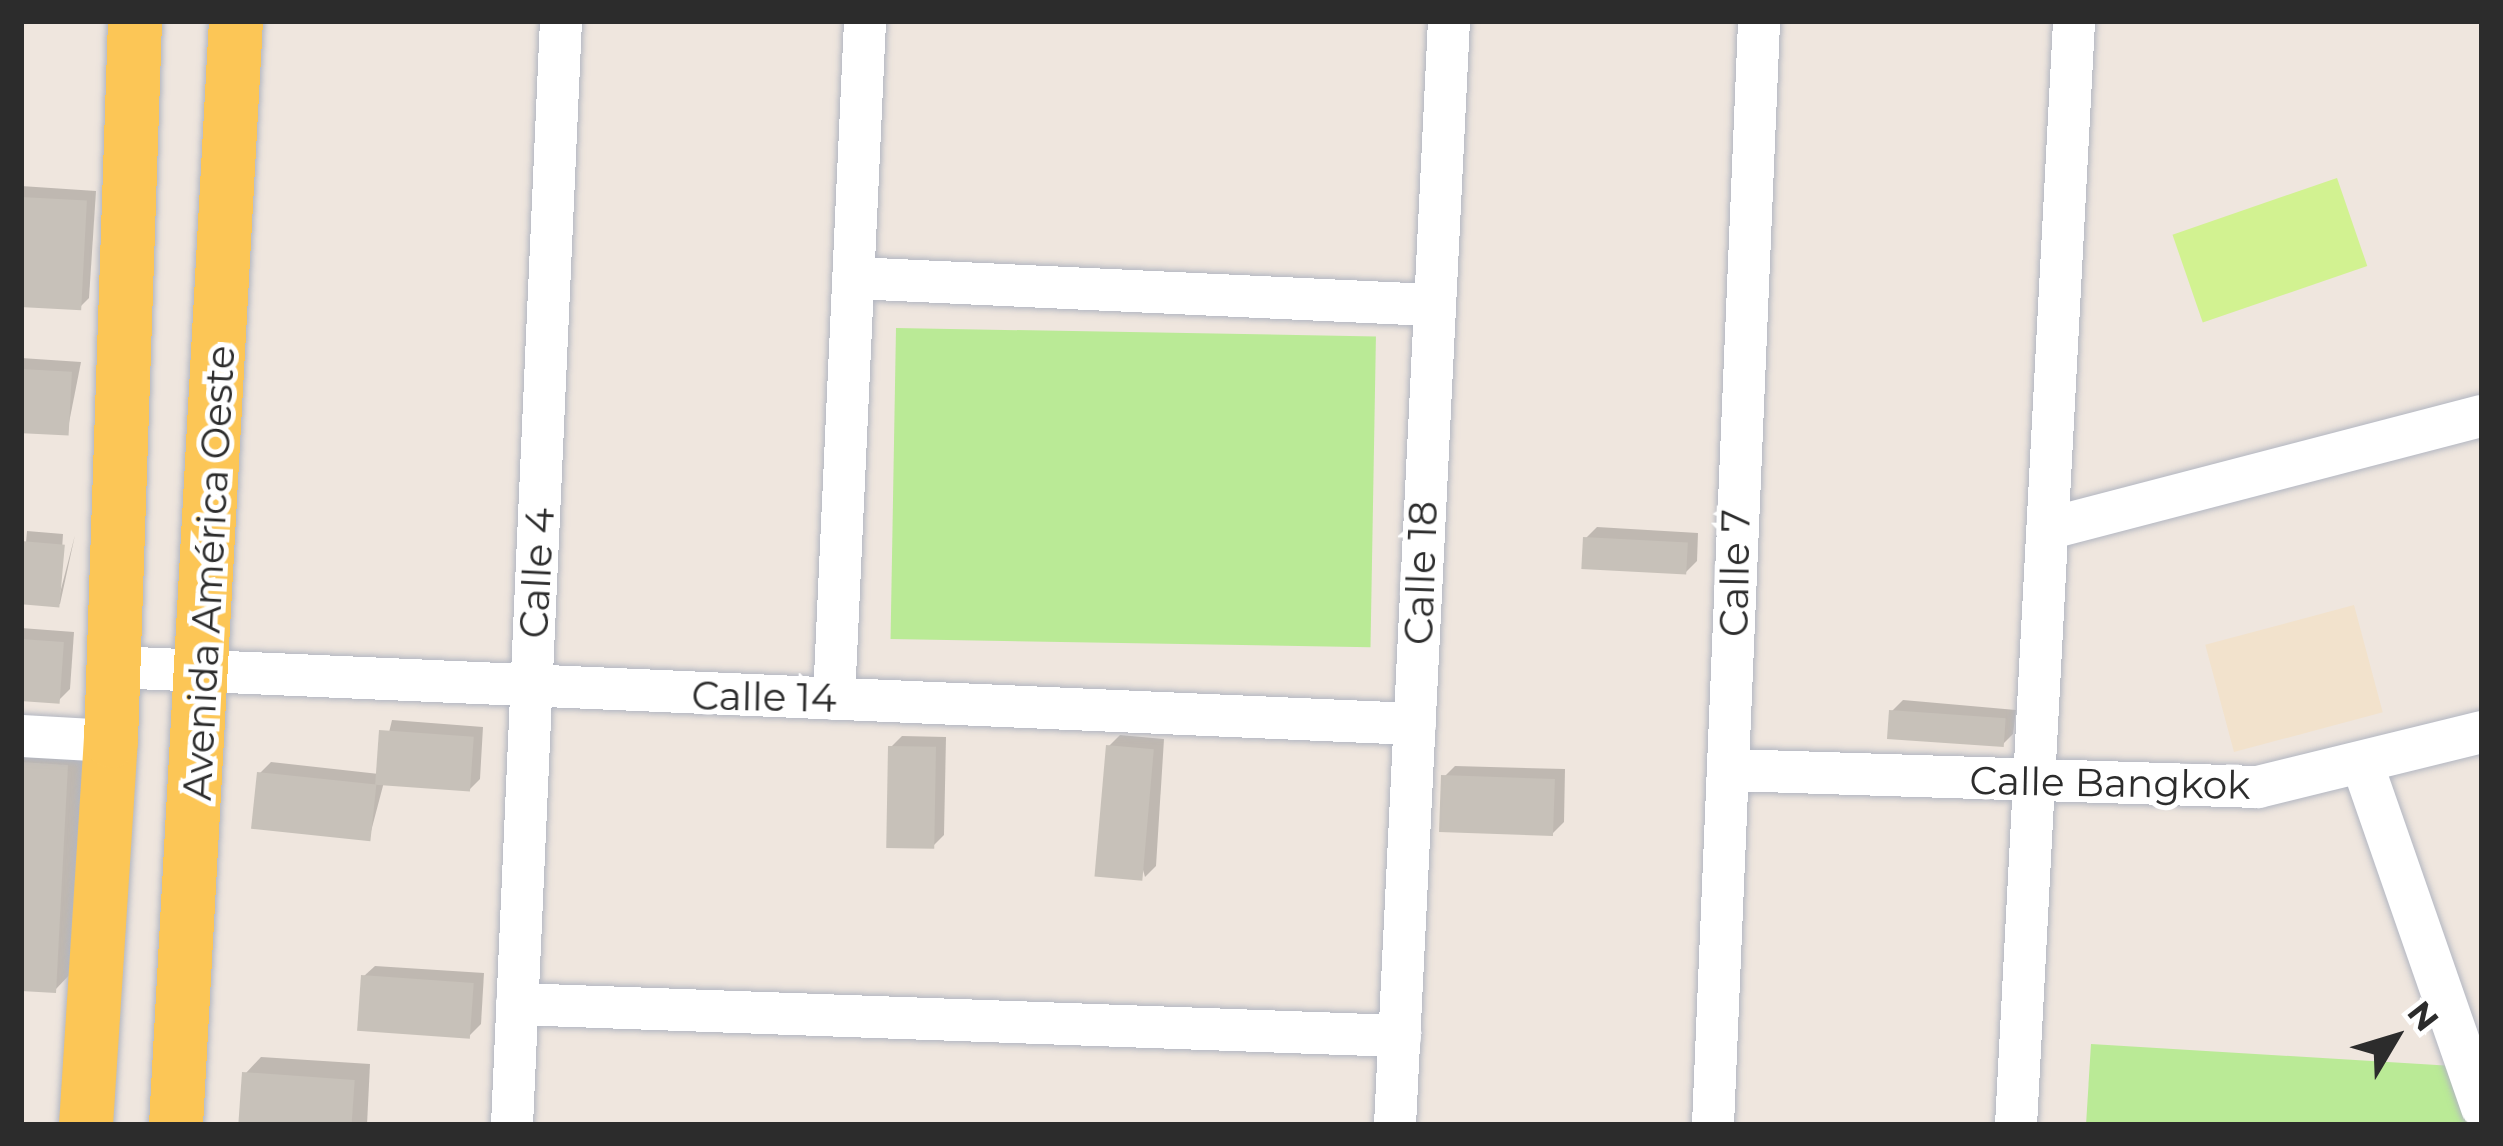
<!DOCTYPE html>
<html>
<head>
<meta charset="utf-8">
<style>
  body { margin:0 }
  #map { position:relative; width:2503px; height:1146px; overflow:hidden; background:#efe6de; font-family:Montserrat,sans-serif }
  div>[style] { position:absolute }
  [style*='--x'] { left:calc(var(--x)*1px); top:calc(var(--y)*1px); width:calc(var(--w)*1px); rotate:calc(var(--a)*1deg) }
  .education>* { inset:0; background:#f2e2cc; transform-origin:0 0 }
  .green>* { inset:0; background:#baea96; transform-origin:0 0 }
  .pitch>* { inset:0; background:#d2f291; transform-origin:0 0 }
  .shadow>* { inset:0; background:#0003 }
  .building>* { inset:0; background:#c7c1b9; transform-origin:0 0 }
  .roads { filter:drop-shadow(0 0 3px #b2b6c1) drop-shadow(0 0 3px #b2b6c1) }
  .minor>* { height:42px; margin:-21px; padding:0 21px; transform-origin:21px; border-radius:21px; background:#fff }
  .major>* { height:54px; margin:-27px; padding:0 27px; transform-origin:27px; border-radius:27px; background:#fcc656 }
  span { translate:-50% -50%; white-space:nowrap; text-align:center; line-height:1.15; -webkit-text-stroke:10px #fff; paint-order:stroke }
  .street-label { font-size:39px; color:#2c2c2c }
  .frame { position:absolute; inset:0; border:24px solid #2c2c2c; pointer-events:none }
  .north { position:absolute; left:2335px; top:978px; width:120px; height:120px; -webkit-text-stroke:9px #fff; paint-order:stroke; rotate:52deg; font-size:33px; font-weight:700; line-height:48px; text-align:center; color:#2c2c2c }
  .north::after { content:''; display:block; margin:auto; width:42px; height:54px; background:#2c2c2c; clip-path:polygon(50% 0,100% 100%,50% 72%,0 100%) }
</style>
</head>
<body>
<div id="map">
  <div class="education">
    <div style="left:2354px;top:605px;width:111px;height:154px;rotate:75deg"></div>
  </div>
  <div class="green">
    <div style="left:896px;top:328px;width:480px;height:311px;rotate:1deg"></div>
    <div style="clip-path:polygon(2091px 1044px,2453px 1066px,2468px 1125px,2086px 1125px)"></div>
  </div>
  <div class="pitch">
    <div style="left:2337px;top:178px;width:93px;height:174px;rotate:71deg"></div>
  </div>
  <div class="shadow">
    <div style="clip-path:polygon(21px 186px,96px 191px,89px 298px,78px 309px,21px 304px)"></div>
    <div style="clip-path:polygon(21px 358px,81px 362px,67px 433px,21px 430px)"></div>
    <div style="clip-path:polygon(1597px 527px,1698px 533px,1697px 561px,1686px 572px,1586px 538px)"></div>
    <div style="clip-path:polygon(27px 531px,63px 534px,59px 597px,75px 535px,60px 604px,21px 601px)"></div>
    <div style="clip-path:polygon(21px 628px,74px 632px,70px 689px,59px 700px,21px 698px)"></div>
    <div style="clip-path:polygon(1903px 700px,2016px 710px,2013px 734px,2002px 745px,1892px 711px)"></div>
    <div style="clip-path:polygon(392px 720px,483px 727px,480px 779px,469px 790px,384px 782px,369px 839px,260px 773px,271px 762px,379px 774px)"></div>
    <div style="clip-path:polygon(1120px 735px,1164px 739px,1156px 866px,1145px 877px,1109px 746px)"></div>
    <div style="clip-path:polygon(902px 736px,946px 737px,944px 835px,933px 846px,891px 747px)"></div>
    <div style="clip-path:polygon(21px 741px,88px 745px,76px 968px,55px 990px,21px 988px)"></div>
    <div style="clip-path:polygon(1455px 766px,1565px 769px,1564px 822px,1553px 833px,1444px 777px)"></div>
    <div style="clip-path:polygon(375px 966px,484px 973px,481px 1024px,470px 1035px,364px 976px)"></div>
    <div style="clip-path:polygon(261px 1057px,370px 1064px,367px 1125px,242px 1125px,245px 1074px)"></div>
  </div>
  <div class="building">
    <div style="left:21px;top:197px;width:66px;height:110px;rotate:3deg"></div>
    <div style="left:21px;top:369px;width:51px;height:64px;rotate:3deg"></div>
    <div style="left:1583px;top:537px;width:105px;height:32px;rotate:3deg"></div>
    <div style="left:21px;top:541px;width:44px;height:63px;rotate:5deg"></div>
    <div style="left:21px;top:639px;width:43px;height:62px;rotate:4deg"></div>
    <div style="left:1889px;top:710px;width:117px;height:29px;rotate:4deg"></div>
    <div style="left:379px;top:730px;width:95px;height:55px;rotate:4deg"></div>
    <div style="left:1106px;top:745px;width:48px;height:132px;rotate:5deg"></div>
    <div style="left:888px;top:746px;width:48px;height:102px;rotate:1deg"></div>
    <div style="clip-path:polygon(21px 762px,68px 765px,56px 993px,21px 991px)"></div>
    <div style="left:257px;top:772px;width:120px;height:57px;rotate:6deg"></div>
    <div style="left:1441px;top:775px;width:114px;height:57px;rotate:2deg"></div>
    <div style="left:361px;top:975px;width:113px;height:56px;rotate:4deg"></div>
    <div style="left:242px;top:1072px;width:113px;height:53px;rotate:4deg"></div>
  </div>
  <div class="roads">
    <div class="minor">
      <div style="--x:854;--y:278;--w:578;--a:2.68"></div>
      <div style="--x:2055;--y:527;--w:441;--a:-14.6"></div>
      <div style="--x:113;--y:667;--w:1303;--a:2.51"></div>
      <div style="--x:834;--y:699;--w:679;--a:-87.38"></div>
      <div style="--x:21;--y:736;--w:90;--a:3.2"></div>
      <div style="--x:2363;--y:766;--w:361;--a:70.8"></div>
      <div style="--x:1731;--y:770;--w:527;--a:1.85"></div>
      <div style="--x:2258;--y:787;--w:231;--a:-13.8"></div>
      <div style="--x:517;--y:1004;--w:884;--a:2.08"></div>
      <div style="--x:512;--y:1125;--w:1105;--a:-87.46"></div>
      <div style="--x:1395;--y:1125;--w:1105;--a:-87.2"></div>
      <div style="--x:1713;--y:1125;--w:1105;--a:-87.61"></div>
      <div style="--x:2016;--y:1125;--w:1106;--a:-86.99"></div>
    </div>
    <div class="major">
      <div style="--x:86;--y:1125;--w:385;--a:-86.3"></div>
      <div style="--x:111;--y:741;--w:720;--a:-88.09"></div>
      <div style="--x:176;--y:1125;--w:1106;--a:-86.89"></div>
    </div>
  </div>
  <div class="street-label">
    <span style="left:209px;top:573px;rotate:-87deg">Avenida América Oeste</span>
    <span style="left:537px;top:573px;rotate:-87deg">Calle 4</span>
    <span style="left:1421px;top:573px;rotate:-88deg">Calle 18</span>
    <span style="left:1735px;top:573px;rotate:-89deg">Calle 7</span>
    <span style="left:764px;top:697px;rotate:1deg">Calle 14</span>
    <span style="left:2110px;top:783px;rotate:1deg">Calle Bangkok</span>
  </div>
  <div class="frame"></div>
  <div class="north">N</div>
</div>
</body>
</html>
